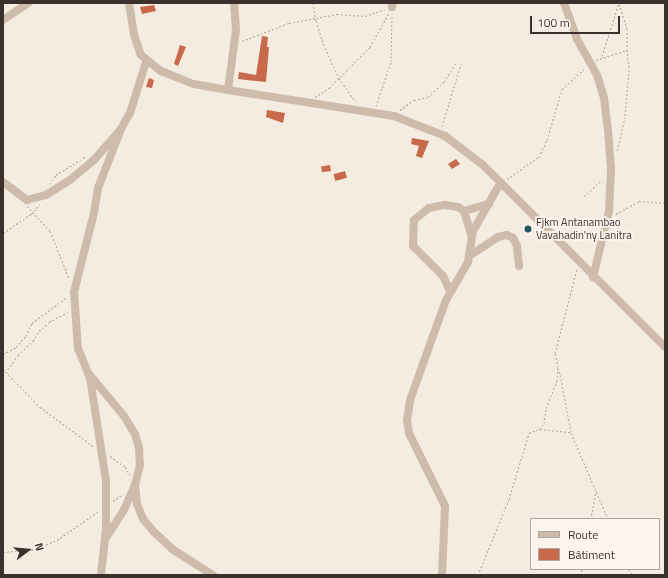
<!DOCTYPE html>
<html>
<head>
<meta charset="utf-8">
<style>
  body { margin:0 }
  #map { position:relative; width:668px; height:578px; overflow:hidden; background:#f4ebe1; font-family:"Titillium Web",sans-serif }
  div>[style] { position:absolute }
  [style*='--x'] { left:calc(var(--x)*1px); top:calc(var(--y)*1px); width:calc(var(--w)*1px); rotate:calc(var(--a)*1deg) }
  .building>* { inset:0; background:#c8694b; transform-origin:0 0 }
  .path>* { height:1px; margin-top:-0.5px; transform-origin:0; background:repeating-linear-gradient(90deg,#b9a596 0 2px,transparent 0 4px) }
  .minor>* { height:8px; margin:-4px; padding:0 4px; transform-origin:4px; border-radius:4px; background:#cdbbac }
  .dots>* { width:11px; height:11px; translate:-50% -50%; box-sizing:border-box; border:2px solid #fbf5ee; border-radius:50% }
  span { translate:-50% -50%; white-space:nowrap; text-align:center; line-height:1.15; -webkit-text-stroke:3.5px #fbf5ee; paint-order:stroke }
  .poi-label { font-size:11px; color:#3b302b }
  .left { translate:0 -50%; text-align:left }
  .frame { position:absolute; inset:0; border:4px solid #3b302b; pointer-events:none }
  .legend { position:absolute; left:530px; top:518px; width:130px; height:52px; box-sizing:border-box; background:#fbf5ee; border:1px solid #aea6a0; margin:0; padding:5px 7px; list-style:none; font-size:12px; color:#3b302b }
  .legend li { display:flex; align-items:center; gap:8px; height:20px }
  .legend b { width:20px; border:1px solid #aea6a0 }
  .north { position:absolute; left:8px; top:530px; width:40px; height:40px; -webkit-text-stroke:3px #fbf5ee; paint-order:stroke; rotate:74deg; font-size:11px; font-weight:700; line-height:16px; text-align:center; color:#3b302b }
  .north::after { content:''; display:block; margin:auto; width:14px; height:18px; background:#3b302b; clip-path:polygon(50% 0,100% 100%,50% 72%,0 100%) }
  .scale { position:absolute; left:530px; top:16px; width:90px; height:18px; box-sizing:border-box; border:2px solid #3b302b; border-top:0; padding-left:5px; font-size:12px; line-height:14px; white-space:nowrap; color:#3b302b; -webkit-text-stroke:3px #fbf5ee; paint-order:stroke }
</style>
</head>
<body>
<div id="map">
  <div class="building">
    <div style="clip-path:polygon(154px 5px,156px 11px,142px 14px,140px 7px)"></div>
    <div style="clip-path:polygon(262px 36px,268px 37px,267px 47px,269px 47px,266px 82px,238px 79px,239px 72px,256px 75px)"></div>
    <div style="clip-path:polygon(180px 45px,186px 47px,178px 66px,174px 64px)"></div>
    <div style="clip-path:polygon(149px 78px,154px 80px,152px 88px,146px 87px)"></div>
    <div style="clip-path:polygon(267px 110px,285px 113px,283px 123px,266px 117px)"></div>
    <div style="clip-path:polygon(412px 138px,429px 141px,422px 158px,416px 156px,419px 146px,411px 144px)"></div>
    <div style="clip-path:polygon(456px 159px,460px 164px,452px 169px,448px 164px)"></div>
    <div style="left:330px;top:165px;width:6px;height:9px;rotate:81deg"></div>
    <div style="left:345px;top:171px;width:7px;height:12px;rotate:74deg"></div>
  </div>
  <div class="path">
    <div style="--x:313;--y:3;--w:18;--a:81"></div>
    <div style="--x:316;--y:21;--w:28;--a:72"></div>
    <div style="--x:325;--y:48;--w:33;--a:65"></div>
    <div style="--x:339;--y:78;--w:29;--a:55"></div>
    <div style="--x:619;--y:4;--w:26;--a:72"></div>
    <div style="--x:627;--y:29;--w:20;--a:90"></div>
    <div style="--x:242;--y:41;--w:50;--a:-21"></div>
    <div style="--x:289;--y:23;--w:49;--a:-10.6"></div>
    <div style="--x:337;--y:14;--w:28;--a:4"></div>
    <div style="--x:365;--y:16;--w:21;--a:-19"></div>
    <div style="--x:602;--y:56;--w:56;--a:-72.2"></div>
    <div style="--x:596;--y:60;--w:33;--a:-18"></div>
    <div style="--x:627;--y:50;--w:20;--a:84"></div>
    <div style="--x:629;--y:70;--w:47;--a:94.9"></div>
    <div style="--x:625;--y:117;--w:36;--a:103"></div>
    <div style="--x:315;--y:97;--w:17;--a:-33"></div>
    <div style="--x:329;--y:88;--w:58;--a:-45"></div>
    <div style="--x:370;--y:47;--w:39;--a:-61"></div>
    <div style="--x:376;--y:106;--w:46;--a:-71.2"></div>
    <div style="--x:391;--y:62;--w:48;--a:-88.8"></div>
    <div style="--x:400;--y:110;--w:17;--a:-36"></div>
    <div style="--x:414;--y:100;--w:14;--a:-12"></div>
    <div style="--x:428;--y:97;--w:22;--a:-43"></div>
    <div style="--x:444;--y:82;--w:22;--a:-58"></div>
    <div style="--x:442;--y:126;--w:65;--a:-73"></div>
    <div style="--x:507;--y:179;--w:39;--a:-35"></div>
    <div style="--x:539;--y:157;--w:19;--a:-65"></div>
    <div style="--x:547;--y:140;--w:53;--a:-73.6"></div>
    <div style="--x:562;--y:89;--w:31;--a:-42"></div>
    <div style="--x:50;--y:184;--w:11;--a:-56"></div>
    <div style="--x:56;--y:175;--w:36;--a:-32"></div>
    <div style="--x:584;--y:196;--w:25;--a:-42"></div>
    <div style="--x:27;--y:206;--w:34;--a:47"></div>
    <div style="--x:50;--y:231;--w:51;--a:68"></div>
    <div style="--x:616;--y:214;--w:26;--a:-29"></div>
    <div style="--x:639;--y:201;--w:26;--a:4"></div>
    <div style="--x:3;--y:233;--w:34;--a:-34"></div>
    <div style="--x:31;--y:214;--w:13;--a:-48"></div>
    <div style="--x:3;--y:354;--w:15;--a:-28"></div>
    <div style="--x:16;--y:347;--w:15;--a:-48"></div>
    <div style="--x:26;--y:336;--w:14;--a:-65"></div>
    <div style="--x:32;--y:323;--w:42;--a:-36.3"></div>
    <div style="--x:3;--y:369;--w:53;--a:45.8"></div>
    <div style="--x:40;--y:407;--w:66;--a:36.3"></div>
    <div style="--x:3;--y:376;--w:26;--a:-54"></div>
    <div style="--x:18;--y:355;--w:21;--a:-43"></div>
    <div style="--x:33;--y:341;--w:12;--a:-59"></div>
    <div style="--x:39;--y:331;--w:13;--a:-42"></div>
    <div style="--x:49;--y:322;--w:21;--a:-28"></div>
    <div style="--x:540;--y:429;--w:31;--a:6"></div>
    <div style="--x:571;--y:432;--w:64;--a:-100.8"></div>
    <div style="--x:571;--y:433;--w:94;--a:66.7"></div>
    <div style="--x:110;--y:456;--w:19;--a:36"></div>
    <div style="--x:125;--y:467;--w:9;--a:58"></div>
    <div style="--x:113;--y:501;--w:12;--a:-35"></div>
    <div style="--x:591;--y:519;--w:29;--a:-80"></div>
    <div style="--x:3;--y:552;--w:32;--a:-5"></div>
    <div style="--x:35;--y:549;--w:24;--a:-22"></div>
    <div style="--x:57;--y:540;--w:51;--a:-34.6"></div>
    <div style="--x:629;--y:569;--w:7;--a:63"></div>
    <div style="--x:478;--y:575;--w:82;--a:-67.8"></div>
    <div style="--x:509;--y:499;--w:69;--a:-73.1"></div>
    <div style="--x:529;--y:433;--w:11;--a:-22"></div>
    <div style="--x:539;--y:429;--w:8;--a:-50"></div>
    <div style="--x:544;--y:423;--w:15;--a:-82"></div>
    <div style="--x:546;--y:408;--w:29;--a:-68"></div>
    <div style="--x:557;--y:381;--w:14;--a:-86"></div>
    <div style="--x:558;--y:367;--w:14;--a:-102"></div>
    <div style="--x:555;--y:353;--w:87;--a:-75.3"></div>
    <div style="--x:581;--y:575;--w:6;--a:-81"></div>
  </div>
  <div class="minor">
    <div style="--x:129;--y:3;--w:32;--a:81"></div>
    <div style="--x:134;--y:35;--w:21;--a:71"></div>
    <div style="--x:141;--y:55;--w:26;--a:39"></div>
    <div style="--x:161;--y:71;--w:35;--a:22"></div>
    <div style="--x:194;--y:84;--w:35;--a:10"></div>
    <div style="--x:228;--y:90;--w:168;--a:8.9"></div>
    <div style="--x:394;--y:116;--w:55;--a:21.4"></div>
    <div style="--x:445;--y:136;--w:48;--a:37.3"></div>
    <div style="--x:483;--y:165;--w:257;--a:45"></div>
    <div style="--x:564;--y:3;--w:38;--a:70"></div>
    <div style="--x:577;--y:39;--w:41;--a:60.9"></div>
    <div style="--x:597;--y:75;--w:24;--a:73"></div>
    <div style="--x:604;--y:98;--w:31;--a:83"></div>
    <div style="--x:608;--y:129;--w:40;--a:85.7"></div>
    <div style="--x:611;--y:169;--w:42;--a:92.7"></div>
    <div style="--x:609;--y:211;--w:68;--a:103.6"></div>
    <div style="--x:392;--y:7;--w:4;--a:-76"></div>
    <div style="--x:3;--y:20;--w:30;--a:-34"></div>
    <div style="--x:228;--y:90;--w:61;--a:-82.4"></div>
    <div style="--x:236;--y:30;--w:27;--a:-94"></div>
    <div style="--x:3;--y:182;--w:30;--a:37"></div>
    <div style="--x:27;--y:200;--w:20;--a:-15"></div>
    <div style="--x:46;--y:195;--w:28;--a:-32"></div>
    <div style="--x:70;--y:180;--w:31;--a:-40"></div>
    <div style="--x:94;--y:160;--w:41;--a:-48.9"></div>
    <div style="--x:121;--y:129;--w:18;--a:-61"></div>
    <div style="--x:130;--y:113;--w:53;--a:-72.6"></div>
    <div style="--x:464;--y:211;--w:27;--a:73"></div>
    <div style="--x:469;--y:256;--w:35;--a:-33"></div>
    <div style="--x:498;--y:237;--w:9;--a:-13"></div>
    <div style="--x:507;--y:235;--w:7;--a:27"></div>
    <div style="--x:513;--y:238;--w:9;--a:63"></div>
    <div style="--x:517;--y:246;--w:20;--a:84"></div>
    <div style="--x:450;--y:291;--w:17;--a:-115"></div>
    <div style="--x:443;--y:276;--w:42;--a:-135"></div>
    <div style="--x:413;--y:246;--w:26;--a:-88"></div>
    <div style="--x:414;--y:220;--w:19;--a:-39"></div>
    <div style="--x:429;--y:208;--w:16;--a:-11"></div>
    <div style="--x:445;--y:205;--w:13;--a:9"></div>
    <div style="--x:458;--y:207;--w:7;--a:34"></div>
    <div style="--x:464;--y:211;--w:26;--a:-16"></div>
    <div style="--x:89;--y:374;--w:55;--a:50.2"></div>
    <div style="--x:124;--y:416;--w:21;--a:59"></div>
    <div style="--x:135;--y:434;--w:15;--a:74"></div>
    <div style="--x:139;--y:448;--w:17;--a:87"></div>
    <div style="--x:140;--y:465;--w:21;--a:104"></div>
    <div style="--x:135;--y:485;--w:27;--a:114"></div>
    <div style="--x:124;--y:510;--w:33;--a:123"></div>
    <div style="--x:135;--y:485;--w:19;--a:84"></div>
    <div style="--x:137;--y:504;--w:16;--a:68"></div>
    <div style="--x:143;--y:519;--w:17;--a:50"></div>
    <div style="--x:154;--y:532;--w:25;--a:43"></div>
    <div style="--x:172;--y:549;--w:49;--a:32.4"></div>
    <div style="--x:101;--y:575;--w:46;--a:-83.8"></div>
    <div style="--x:106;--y:529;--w:48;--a:-90"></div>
    <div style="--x:106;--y:481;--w:104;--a:-98.8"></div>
    <div style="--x:90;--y:378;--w:31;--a:-112"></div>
    <div style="--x:78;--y:349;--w:57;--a:-94"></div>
    <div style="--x:74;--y:292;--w:81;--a:-75.8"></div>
    <div style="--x:94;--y:213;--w:25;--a:-81"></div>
    <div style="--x:98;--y:188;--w:63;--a:-68.7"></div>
    <div style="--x:442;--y:575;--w:69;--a:-87.5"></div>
    <div style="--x:445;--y:506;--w:81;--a:-116.3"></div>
    <div style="--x:409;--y:433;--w:13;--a:-99"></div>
    <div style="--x:407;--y:420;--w:20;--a:-81"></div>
    <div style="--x:410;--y:400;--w:106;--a:-70.2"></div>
    <div style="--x:446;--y:300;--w:44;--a:-59.9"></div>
    <div style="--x:468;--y:262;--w:31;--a:-81"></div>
    <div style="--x:473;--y:231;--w:56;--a:-60.3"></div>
  </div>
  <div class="dots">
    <div style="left:528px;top:229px;background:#1f5a5e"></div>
  </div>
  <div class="poi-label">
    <span class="left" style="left:536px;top:229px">Fjkm Antanambao<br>Vavahadin'ny Lanitra</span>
  </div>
  <div class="frame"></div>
  <ul class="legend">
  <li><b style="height:5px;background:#cdbbac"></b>Route</li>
  <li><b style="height:11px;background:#c8694b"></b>Bâtiment</li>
  </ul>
  <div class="north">N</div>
  <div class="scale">100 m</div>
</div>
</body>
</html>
